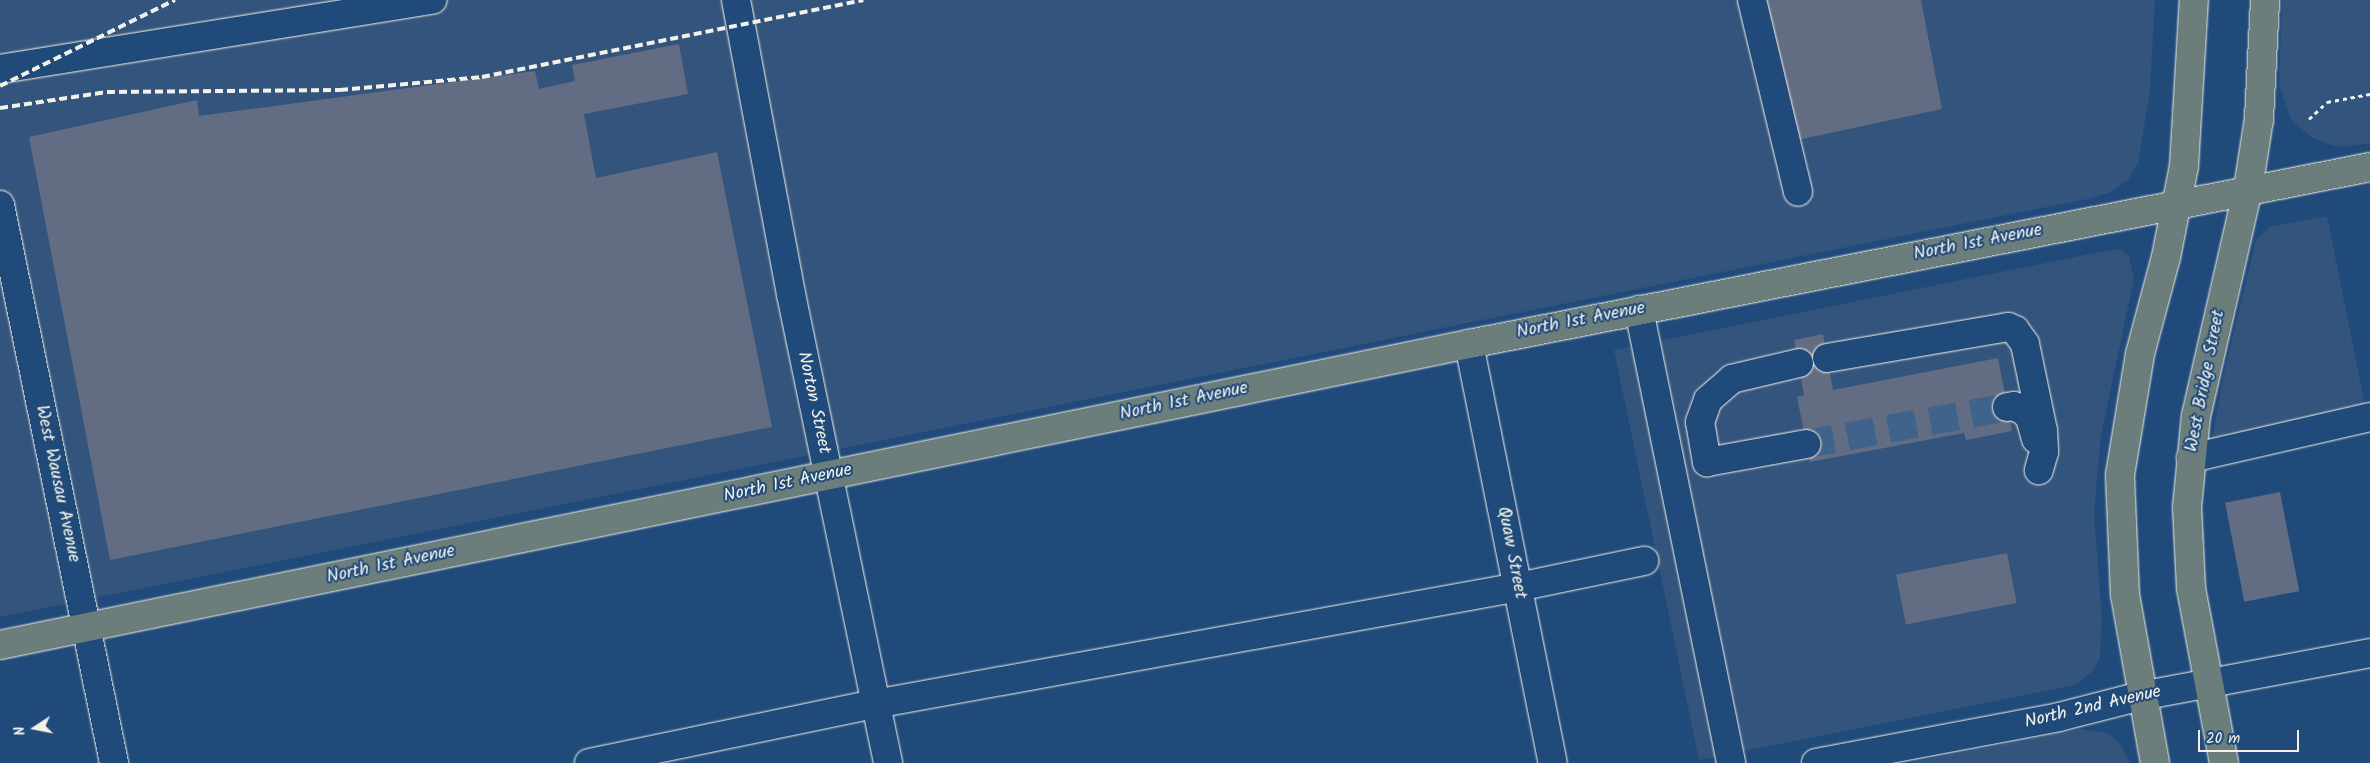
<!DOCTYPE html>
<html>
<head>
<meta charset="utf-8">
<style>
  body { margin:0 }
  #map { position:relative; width:2370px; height:763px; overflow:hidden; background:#1f4a7a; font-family:Kalam,sans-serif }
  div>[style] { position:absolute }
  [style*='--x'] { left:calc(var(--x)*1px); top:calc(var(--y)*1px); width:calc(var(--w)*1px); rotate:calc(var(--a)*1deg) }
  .built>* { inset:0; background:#33547c }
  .building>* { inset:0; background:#626c82; transform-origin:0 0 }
  .minor-tunnel>* { height:28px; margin-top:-14px; transform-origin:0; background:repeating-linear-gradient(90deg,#3f638a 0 28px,transparent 0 42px) }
  .path>* { height:3px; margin-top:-1.5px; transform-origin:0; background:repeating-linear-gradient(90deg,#f4f1e8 0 4px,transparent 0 8px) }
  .roads { filter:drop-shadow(0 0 1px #f4f1e8) drop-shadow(0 0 1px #f4f1e8) }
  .minor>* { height:28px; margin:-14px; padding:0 14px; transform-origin:14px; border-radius:14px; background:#1f4a7a }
  .major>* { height:28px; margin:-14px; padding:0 14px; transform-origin:14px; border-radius:14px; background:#6c7e7c }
  .rail>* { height:4px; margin-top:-2px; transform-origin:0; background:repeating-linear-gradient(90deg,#f4f1e8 0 8px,transparent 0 12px) }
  span { translate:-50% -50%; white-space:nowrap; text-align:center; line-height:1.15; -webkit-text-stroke:4px #1f4a7a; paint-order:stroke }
  .street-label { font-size:18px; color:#f4f1e8 }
  .north { position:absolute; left:10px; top:703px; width:50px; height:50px; -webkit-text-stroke:4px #1f4a7a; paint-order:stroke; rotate:259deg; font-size:14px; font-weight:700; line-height:20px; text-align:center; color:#f4f1e8 }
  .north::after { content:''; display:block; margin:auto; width:18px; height:22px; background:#f4f1e8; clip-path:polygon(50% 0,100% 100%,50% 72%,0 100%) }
  .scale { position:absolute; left:2198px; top:730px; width:101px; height:22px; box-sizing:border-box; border:2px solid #f4f1e8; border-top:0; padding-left:6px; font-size:15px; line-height:18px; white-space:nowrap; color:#f4f1e8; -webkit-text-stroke:4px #1f4a7a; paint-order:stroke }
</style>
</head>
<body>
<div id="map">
  <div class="built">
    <div style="clip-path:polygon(0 0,2155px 0,2150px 91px,2138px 163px,2128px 180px,2109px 193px,2087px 199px,0 617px)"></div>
    <div style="clip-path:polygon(2282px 0,2370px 0,2370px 143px,2343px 147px,2331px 145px,2311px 137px,2291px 120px,2279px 85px)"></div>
    <div style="clip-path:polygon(2327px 216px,2366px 411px,2211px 445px,2224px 373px,2256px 240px,2269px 227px)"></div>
    <div style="clip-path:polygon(2110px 250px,2121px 250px,2129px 256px,2134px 278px,2101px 436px,2094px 513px,2102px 618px,2100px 658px,2093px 671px,2075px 685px,1699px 760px,1614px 350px)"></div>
    <div style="clip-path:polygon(2080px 729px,2108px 733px,2121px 745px,2130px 763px,1909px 763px)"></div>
  </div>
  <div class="building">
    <div style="clip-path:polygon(1761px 0,1921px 0,1942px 109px,1788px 142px)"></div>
    <div style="clip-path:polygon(679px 44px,688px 94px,584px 114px,596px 178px,717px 152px,772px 427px,110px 560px,29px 137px,197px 100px,199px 116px,535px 71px,539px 89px,575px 81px,572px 65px)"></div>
    <div style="clip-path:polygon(1823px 334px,1833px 390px,1998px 358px,2012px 431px,1966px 440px,1964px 433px,1810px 462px,1797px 397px,1804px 395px,1794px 340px)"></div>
    <div style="left:2280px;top:492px;width:101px;height:56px;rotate:79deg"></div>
    <div style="left:2007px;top:553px;width:51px;height:113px;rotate:79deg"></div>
  </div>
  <div class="minor-tunnel">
    <div style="--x:1806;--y:444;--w:204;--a:-10.4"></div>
  </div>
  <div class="path">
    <div style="--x:2309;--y:119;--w:25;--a:-43"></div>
    <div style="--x:2327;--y:102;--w:44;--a:-10.5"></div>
  </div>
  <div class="roads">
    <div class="minor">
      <div style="--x:736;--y:0;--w:299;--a:79.4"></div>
      <div style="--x:791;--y:294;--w:479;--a:78.3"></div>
      <div style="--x:1752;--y:0;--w:197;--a:76.5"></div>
      <div style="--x:0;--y:69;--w:438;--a:-9.1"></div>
      <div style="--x:0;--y:205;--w:570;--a:78.45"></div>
      <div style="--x:1639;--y:310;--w:462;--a:78.5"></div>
      <div style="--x:1469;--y:344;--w:427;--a:78.7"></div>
      <div style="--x:1827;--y:358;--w:184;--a:-9.7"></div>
      <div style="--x:2008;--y:327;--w:8;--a:23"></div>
      <div style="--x:2015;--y:330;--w:17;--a:54"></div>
      <div style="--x:2025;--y:344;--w:89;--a:78.3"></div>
      <div style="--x:2043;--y:431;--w:21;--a:87"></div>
      <div style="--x:2044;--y:452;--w:19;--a:106"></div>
      <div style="--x:1799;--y:363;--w:69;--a:166.6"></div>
      <div style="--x:1732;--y:379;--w:32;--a:139"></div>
      <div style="--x:1708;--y:400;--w:23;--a:110"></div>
      <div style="--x:1700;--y:422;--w:41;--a:80.1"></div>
      <div style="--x:1707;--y:462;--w:101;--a:-10.3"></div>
      <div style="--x:2007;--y:407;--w:7;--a:-8"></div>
      <div style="--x:2014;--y:406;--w:11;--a:27"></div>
      <div style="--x:2024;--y:411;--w:9;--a:49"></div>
      <div style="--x:2030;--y:418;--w:22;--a:74"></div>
      <div style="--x:2191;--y:458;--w:184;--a:-12.9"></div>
      <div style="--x:589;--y:763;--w:292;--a:-11.7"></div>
      <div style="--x:875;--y:704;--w:654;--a:-10.31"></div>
      <div style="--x:1518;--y:587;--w:129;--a:-11.7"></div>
      <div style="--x:1816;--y:763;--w:247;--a:-10.7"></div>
      <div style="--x:2059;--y:717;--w:85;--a:-14.4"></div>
      <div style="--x:2141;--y:696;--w:233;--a:-10.6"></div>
    </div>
    <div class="major">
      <div style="--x:0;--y:645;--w:1500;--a:-11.58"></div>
      <div style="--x:1469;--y:344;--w:918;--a:-11.11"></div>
      <div style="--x:2155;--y:763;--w:171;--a:-100.1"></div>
      <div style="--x:2125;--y:595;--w:120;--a:-92.4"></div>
      <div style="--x:2120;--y:475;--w:123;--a:-80.6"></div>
      <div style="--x:2140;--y:354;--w:100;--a:-75"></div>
      <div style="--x:2166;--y:257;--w:93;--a:-78.8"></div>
      <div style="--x:2184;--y:166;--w:166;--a:-86.6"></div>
      <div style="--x:2224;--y:763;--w:178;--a:-100.7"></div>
      <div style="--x:2191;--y:588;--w:81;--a:-92.8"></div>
      <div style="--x:2187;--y:507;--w:91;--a:-84.4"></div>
      <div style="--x:2196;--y:416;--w:233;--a:-77.1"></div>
      <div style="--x:2248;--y:189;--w:71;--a:-81.1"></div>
      <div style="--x:2259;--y:119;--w:119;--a:-87.1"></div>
    </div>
  </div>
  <div class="rail">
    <div style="--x:0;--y:86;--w:195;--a:-26.2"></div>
    <div style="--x:0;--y:108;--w:108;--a:-8.5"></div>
    <div style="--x:107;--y:92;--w:233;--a:-0.5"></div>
    <div style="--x:340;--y:90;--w:143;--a:-5.2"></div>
    <div style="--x:482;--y:77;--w:389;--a:-11.4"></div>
  </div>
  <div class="street-label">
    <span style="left:1978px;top:243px;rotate:-11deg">North 1st Avenue</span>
    <span style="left:1581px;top:321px;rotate:-11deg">North 1st Avenue</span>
    <span style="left:2206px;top:381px;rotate:-79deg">West Bridge Street</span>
    <span style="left:1184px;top:402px;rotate:-12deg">North 1st Avenue</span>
    <span style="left:813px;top:403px;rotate:78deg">Norton Street</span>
    <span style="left:57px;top:484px;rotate:78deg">West Wausau Avenue</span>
    <span style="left:788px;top:484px;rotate:-12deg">North 1st Avenue</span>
    <span style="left:1511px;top:553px;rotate:79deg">Quaw Street</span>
    <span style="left:391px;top:565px;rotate:-12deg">North 1st Avenue</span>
    <span style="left:2093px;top:708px;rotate:-13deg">North 2nd Avenue</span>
  </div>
  <div class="north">N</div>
  <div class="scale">20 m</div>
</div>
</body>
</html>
